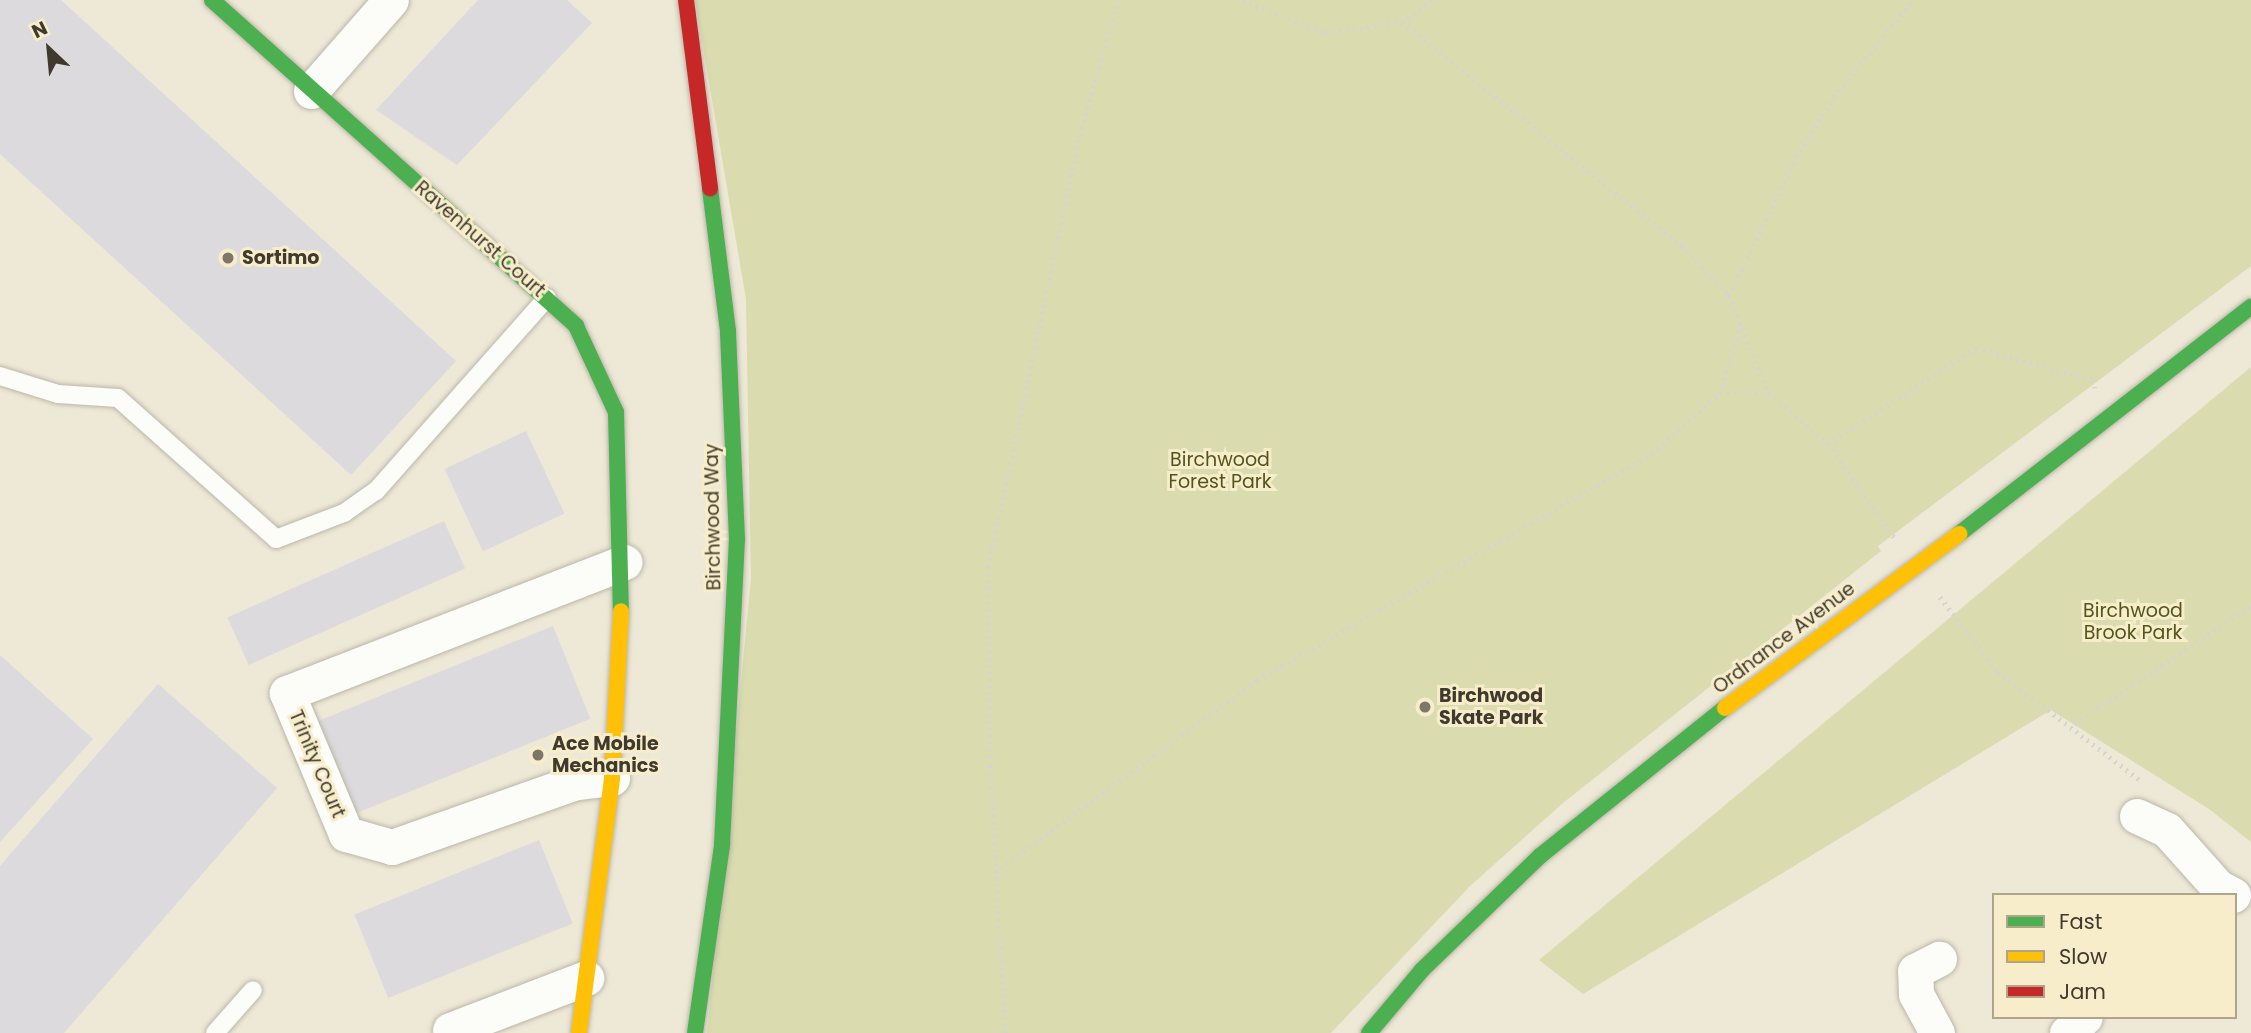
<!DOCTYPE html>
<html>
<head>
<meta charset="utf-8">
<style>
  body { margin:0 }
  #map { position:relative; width:2251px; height:1033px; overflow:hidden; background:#eee8d6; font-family:Poppins,sans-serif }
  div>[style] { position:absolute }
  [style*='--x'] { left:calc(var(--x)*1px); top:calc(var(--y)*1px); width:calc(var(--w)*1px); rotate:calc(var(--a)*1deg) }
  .green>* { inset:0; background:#dadbae }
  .building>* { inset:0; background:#dcdadc; transform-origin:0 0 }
  .path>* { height:4.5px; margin-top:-2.25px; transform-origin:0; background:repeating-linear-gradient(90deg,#d5d4ce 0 2px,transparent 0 7px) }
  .roads { filter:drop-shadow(0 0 2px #bbb7a9) drop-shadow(0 0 2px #bbb7a9) }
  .lane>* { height:18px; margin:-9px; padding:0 9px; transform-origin:9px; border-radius:9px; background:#fcfcf9 }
  .street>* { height:35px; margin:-17.5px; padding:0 17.5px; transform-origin:17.5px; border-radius:17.5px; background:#fcfcf9 }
  .fast>* { height:16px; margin:-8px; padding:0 8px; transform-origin:8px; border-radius:8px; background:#4caf50 }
  .slow>* { height:16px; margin:-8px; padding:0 8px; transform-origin:8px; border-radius:8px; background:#ffc107 }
  .jam>* { height:16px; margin:-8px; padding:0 8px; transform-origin:8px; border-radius:8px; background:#c62828 }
  .dots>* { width:19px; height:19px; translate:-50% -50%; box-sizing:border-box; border:4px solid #f8edcb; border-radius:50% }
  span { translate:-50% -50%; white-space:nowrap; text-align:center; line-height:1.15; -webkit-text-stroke:6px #f8edcb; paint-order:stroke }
  .street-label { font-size:19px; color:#3f3a2d }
  .poi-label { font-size:19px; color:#3f3a2d; font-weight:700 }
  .left { translate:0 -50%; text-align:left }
  .park-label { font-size:19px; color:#52551c }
  .legend { position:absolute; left:1992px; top:893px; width:245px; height:126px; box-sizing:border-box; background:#f8edcb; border:2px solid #aea58c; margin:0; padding:9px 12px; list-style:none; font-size:21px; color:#3f3a2d }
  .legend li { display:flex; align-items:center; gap:14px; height:35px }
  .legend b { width:35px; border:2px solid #aea58c }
  .north { position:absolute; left:14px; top:14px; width:70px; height:70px; -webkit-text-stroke:5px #f8edcb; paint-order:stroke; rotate:334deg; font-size:19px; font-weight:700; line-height:28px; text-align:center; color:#3f3a2d }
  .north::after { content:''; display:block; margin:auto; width:24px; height:32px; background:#3f3a2d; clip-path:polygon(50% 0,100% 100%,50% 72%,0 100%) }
</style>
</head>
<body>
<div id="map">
  <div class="green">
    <div style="clip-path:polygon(695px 0,2251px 0,2251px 266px,1878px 546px,1881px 551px,1563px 803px,1469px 887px,1331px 1033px,707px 1033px,751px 579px,746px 299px)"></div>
    <div style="clip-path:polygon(2251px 367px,2251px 842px,2209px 809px,2051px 710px,1583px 994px,1539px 960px)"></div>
  </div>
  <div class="building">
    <div style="clip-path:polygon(0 0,61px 0,456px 361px,351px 475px,0 154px)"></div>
    <div style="clip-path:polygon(478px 0,567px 0,592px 23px,457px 165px,376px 110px)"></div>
    <div style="left:526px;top:431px;width:91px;height:90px;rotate:65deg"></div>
    <div style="left:444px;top:521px;width:52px;height:237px;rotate:66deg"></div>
    <div style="left:553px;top:626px;width:100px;height:256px;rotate:68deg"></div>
    <div style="clip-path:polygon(0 655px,93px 739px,0 842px)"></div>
    <div style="clip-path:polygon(158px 684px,277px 788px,64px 1033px,0 1033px,0 866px)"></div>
    <div style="left:539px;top:840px;width:90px;height:199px;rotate:68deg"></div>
  </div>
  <div class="path">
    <div style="--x:1243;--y:0;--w:88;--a:21.9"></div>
    <div style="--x:1325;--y:33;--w:78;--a:-8.1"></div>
    <div style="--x:1402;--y:22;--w:37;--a:-36"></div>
    <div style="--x:1402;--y:22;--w:359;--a:38.7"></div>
    <div style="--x:1682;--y:246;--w:69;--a:46.8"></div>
    <div style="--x:1729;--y:296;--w:105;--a:67.6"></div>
    <div style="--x:1769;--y:393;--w:78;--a:40.8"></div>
    <div style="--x:1828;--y:444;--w:118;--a:54.7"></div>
    <div style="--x:1729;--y:296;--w:154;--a:-64.3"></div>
    <div style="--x:1796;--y:157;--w:71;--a:-57.7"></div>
    <div style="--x:1834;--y:97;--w:125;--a:-50.8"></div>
    <div style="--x:1720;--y:393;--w:48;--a:0"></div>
    <div style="--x:1828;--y:444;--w:176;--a:-33"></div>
    <div style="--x:1976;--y:348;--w:122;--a:15.2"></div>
    <div style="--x:2094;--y:380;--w:8;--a:83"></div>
    <div style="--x:1940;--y:597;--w:95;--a:52.3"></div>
    <div style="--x:1998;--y:672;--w:180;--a:37.3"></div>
    <div style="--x:2074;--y:724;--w:213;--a:-33.7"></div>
    <div style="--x:995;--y:872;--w:325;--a:-36.2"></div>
    <div style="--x:1257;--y:680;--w:455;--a:-29.8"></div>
    <div style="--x:1652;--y:454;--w:91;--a:-41.9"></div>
    <div style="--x:1720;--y:393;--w:73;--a:-73.3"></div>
    <div style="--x:1005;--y:1033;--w:268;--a:-93.2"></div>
    <div style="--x:990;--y:765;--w:198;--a:-90.6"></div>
    <div style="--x:988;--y:567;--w:434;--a:-78"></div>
    <div style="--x:1078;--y:142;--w:148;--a:-74.3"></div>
  </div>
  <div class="roads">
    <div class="lane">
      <div style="--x:0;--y:376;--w:61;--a:17.2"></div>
      <div style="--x:58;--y:394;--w:60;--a:3.8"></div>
      <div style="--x:118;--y:398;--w:212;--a:41.7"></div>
      <div style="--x:276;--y:539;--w:73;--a:-20.9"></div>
      <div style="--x:344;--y:513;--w:39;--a:-35"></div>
      <div style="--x:376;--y:491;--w:258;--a:-48.5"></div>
      <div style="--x:215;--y:1033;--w:57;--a:-48.5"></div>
    </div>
    <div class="street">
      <div style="--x:311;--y:91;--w:121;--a:-48.7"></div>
      <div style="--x:612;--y:778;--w:39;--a:173"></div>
      <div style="--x:573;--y:783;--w:192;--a:160.5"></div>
      <div style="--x:392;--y:847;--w:48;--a:-164.2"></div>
      <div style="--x:346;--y:834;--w:153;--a:-112.7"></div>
      <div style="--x:287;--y:693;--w:362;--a:-21.2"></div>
      <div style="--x:2137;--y:816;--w:33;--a:25"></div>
      <div style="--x:2167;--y:830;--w:76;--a:48.2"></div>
      <div style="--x:2218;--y:887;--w:17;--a:28"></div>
      <div style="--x:450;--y:1030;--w:146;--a:-20.9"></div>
      <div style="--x:1937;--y:1033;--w:44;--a:-118.3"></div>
      <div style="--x:1916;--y:994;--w:23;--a:-92"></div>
      <div style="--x:1915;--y:971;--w:27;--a:-27"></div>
      <div style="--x:2067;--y:1033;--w:24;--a:-42"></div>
    </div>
    <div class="fast">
      <div style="--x:212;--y:0;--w:489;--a:41.8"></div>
      <div style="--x:576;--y:326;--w:95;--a:65.1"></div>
      <div style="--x:616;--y:412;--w:199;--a:88.6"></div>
      <div style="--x:1959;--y:534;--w:370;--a:-37.9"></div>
      <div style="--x:695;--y:1033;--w:190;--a:-81.8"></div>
      <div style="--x:722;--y:845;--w:306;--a:-87.2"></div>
      <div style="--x:737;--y:539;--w:208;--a:-92.5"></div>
      <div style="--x:728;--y:331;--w:144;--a:-97.2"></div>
      <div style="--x:1369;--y:1033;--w:82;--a:-49.9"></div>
      <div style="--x:1422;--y:970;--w:164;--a:-44"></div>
      <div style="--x:1540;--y:856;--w:237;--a:-38.7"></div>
    </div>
    <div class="slow">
      <div style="--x:1725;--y:708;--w:292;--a:-36.6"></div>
      <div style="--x:579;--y:1033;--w:257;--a:-82.6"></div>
      <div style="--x:612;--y:778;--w:167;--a:-86.9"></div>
    </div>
    <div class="jam">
      <div style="--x:686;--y:0;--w:190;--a:82.7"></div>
    </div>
  </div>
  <div class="dots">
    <div style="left:228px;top:258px;background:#7c7768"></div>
    <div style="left:1425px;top:707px;background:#7c7768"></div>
    <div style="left:538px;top:755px;background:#7c7768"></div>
  </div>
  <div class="street-label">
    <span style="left:480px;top:239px;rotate:41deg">Ravenhurst Court</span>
    <span style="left:713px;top:517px;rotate:-91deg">Birchwood Way</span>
    <span style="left:1784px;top:638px;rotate:-37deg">Ordnance Avenue</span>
    <span style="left:317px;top:764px;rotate:67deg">Trinity Court</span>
  </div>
  <div class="poi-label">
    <span class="left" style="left:242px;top:258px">Sortimo</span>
    <span class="left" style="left:1439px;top:707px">Birchwood<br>Skate Park</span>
    <span class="left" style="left:552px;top:755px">Ace Mobile<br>Mechanics</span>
  </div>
  <div class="park-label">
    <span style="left:1220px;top:471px">Birchwood<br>Forest Park</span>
    <span style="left:2133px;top:622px">Birchwood<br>Brook Park</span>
  </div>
  <ul class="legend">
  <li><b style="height:9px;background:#4caf50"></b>Fast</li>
  <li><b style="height:9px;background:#ffc107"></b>Slow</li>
  <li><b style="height:9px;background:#c62828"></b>Jam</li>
  </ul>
  <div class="north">N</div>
</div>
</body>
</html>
